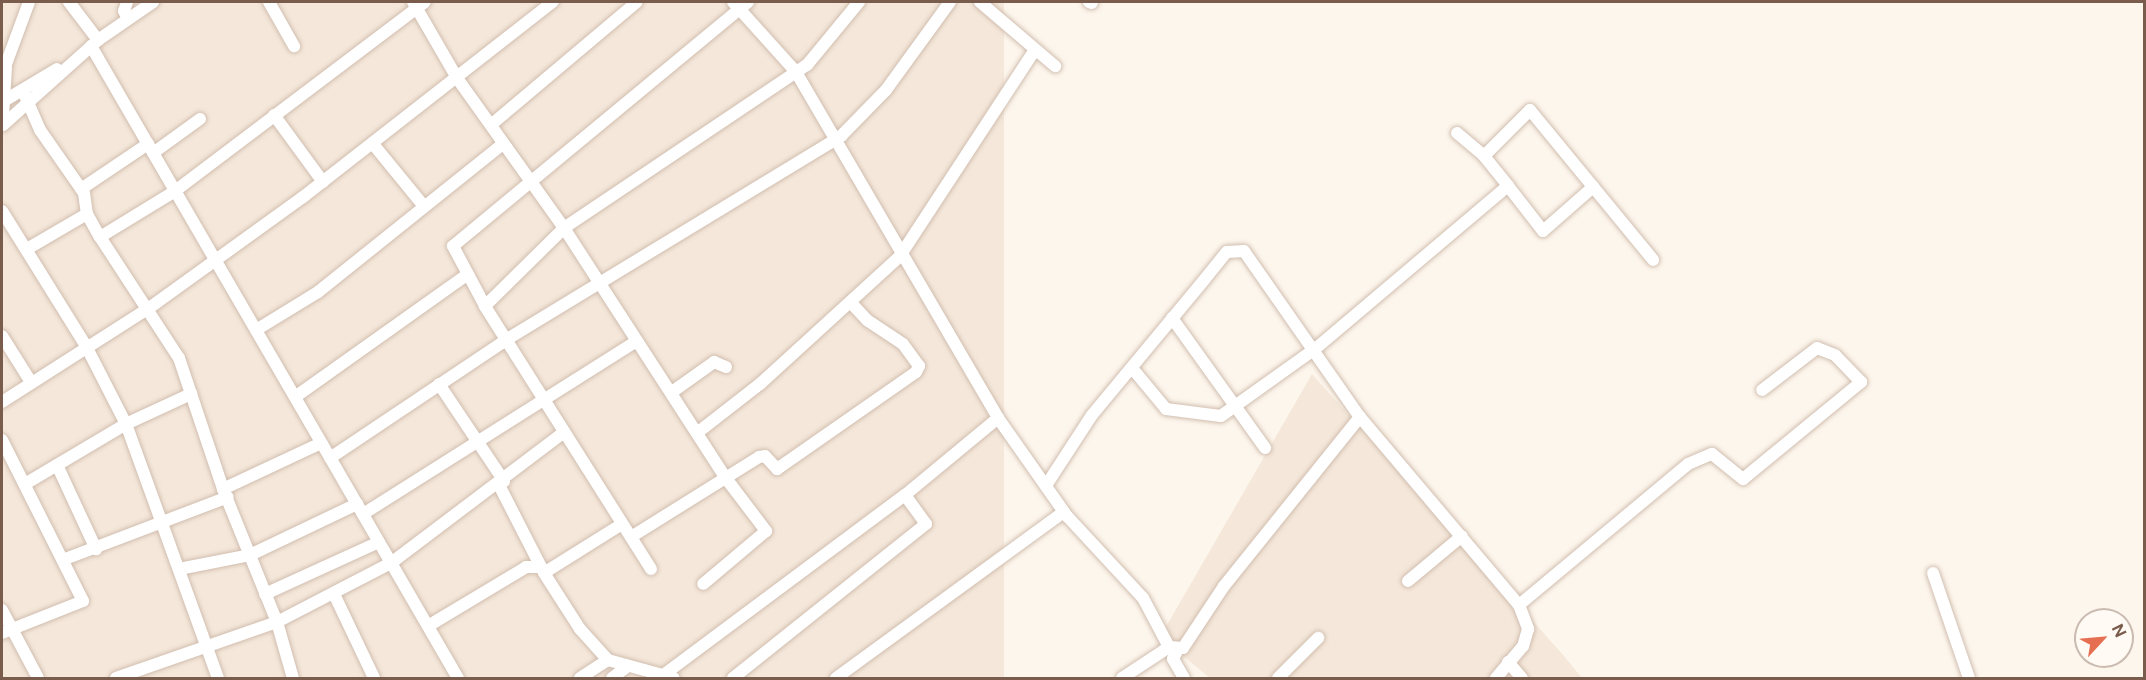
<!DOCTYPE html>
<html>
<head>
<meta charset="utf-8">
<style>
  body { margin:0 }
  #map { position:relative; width:2146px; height:680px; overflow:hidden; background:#fdf6ec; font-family:"Public Sans",sans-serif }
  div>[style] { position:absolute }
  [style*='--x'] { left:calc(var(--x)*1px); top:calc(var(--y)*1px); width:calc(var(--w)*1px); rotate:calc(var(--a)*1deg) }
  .residential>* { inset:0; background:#f5e8da; transform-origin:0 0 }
  .roads { filter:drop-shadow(0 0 2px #d1beb0) drop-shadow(0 0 2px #d1beb0) }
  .minor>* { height:12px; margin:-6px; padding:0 6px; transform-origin:6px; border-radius:6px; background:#fff }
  span { translate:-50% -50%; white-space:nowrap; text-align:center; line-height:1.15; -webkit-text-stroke:5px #fffaf3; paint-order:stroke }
  .frame { position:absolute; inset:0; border:3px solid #7a5c4d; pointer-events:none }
  .north { position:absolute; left:2074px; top:608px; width:60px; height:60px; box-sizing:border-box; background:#fffaf3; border:2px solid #cabbb1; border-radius:50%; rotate:64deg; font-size:16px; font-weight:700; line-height:24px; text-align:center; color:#7a5c4d }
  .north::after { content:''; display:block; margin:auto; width:21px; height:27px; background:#e76f51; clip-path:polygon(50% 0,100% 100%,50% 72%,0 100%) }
</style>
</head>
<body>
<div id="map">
  <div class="residential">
    <div style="left:2px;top:2px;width:1002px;height:676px"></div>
    <div style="clip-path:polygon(1312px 374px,1564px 656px,1582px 678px,1210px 678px,1160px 637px)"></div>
  </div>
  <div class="roads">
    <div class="minor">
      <div style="--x:69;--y:2;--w:48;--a:52.7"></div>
      <div style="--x:127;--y:2;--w:9;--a:108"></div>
      <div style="--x:124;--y:11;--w:9;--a:63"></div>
      <div style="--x:269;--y:2;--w:51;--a:60.4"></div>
      <div style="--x:413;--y:2;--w:88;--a:59.9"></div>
      <div style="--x:457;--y:78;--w:184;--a:54.5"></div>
      <div style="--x:564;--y:228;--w:297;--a:57.1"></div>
      <div style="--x:725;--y:477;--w:68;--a:52.8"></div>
      <div style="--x:766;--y:531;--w:82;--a:139.9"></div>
      <div style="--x:733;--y:2;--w:94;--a:48"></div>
      <div style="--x:796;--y:72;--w:401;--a:59.7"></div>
      <div style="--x:998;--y:418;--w:120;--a:54.9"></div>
      <div style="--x:1067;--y:516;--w:112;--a:47.2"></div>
      <div style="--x:1143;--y:598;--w:55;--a:62"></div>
      <div style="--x:1169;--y:647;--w:14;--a:4"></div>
      <div style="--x:1183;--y:648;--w:74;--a:-56.5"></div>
      <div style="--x:1224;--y:586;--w:217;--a:-51.2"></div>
      <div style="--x:980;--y:2;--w:99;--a:40.5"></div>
      <div style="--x:1089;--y:2;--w:3;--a:18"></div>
      <div style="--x:91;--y:46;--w:731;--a:59.86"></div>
      <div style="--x:2;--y:75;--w:78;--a:-69.7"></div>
      <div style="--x:23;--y:91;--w:43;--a:66.4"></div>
      <div style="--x:40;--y:130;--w:77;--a:55.1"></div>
      <div style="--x:84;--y:193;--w:21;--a:82"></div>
      <div style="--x:87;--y:214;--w:26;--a:61"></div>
      <div style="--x:100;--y:237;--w:145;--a:56.9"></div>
      <div style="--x:179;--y:358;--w:138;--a:71.4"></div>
      <div style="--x:223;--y:489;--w:144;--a:67.9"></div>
      <div style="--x:277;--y:622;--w:58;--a:74.1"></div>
      <div style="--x:2;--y:102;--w:64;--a:-31"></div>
      <div style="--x:274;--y:115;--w:83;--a:53.8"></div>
      <div style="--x:3;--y:116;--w:49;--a:-86.5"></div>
      <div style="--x:492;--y:124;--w:189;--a:-40.1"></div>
      <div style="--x:3;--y:125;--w:127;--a:-41.8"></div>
      <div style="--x:98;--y:40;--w:67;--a:-34.6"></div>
      <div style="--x:1457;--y:133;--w:35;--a:40"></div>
      <div style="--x:1484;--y:156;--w:38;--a:51"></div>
      <div style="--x:373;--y:144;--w:79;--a:50.7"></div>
      <div style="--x:153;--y:153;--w:58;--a:-35.9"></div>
      <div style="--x:1484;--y:156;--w:65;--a:-45"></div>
      <div style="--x:1530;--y:110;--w:194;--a:50.6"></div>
      <div style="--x:81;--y:189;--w:81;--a:-33.9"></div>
      <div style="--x:2;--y:211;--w:159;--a:58.1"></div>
      <div style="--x:86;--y:346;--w:88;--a:62.9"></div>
      <div style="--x:126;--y:424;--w:270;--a:70.1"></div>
      <div style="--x:100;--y:237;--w:88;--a:-31.5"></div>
      <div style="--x:175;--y:191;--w:313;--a:-37.1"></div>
      <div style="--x:27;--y:249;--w:69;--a:-30.3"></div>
      <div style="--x:485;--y:306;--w:111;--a:-44.6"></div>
      <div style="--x:564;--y:228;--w:293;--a:-33.9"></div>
      <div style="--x:807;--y:65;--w:82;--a:-50.5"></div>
      <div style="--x:1172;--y:318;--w:160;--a:54.4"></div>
      <div style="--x:256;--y:330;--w:73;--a:-31.5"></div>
      <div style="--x:318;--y:292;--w:237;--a:-38.7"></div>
      <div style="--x:2;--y:336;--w:54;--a:57.8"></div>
      <div style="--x:1132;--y:368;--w:53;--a:50.3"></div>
      <div style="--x:1166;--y:409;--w:55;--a:7.3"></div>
      <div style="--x:1221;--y:416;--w:115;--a:-35.5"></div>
      <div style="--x:1315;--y:349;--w:253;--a:-40.2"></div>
      <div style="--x:1508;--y:186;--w:57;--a:52.1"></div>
      <div style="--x:1543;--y:231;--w:67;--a:-41.3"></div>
      <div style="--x:439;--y:384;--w:117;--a:56.2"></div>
      <div style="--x:672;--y:392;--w:52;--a:-35.5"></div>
      <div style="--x:714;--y:362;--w:13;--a:23"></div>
      <div style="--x:295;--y:397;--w:212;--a:-35.4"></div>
      <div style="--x:2;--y:402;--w:174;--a:-32.6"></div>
      <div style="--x:149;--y:308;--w:190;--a:-35.8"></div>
      <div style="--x:303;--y:197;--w:317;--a:-38"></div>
      <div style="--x:697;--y:433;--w:80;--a:-37.9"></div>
      <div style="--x:760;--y:384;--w:190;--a:-42.4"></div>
      <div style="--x:900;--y:256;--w:246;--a:-56.8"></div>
      <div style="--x:2;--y:440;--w:180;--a:63.3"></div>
      <div style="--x:83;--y:601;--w:87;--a:158.4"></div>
      <div style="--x:330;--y:458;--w:216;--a:-33.8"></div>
      <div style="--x:509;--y:338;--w:389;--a:-31.3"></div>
      <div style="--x:841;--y:136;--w:64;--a:-45.6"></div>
      <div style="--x:886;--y:90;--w:109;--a:-54"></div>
      <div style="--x:57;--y:465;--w:93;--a:65.1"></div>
      <div style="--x:25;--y:484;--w:117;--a:-30.7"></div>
      <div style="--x:126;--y:424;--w:72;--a:-24.8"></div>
      <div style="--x:1047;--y:484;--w:82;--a:-56.9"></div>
      <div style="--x:1092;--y:415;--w:175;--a:-50.3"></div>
      <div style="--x:1204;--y:280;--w:36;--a:-51"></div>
      <div style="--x:1227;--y:252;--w:17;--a:-3"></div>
      <div style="--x:1244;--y:251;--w:203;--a:55.1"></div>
      <div style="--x:1360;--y:417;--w:246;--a:49.8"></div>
      <div style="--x:1519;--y:605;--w:26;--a:69"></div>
      <div style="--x:1528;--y:629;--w:18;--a:106"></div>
      <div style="--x:1523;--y:646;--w:42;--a:130.2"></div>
      <div style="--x:499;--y:485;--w:97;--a:62.9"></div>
      <div style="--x:223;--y:489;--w:108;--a:-25.1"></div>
      <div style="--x:363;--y:514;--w:322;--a:-32.3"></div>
      <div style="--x:622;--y:524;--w:92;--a:147.9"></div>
      <div style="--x:544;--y:573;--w:67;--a:57.3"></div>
      <div style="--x:580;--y:629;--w:42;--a:47.9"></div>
      <div style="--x:608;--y:660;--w:68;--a:15.3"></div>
      <div style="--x:631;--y:537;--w:151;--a:-32"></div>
      <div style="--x:759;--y:457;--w:6;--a:-9"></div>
      <div style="--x:765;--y:456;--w:18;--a:47"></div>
      <div style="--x:777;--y:469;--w:169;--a:-34.9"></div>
      <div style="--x:916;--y:372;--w:7;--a:-63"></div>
      <div style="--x:919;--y:366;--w:27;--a:-126"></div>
      <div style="--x:903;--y:344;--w:43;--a:-146.3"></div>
      <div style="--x:867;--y:320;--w:23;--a:-133"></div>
      <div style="--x:65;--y:559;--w:174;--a:-20.8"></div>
      <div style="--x:179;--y:569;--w:72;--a:-11.2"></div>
      <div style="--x:250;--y:555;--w:119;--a:-25.5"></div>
      <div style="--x:651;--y:569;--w:311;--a:-122.3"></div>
      <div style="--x:485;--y:306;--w:68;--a:-118.1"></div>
      <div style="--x:453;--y:246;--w:383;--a:-39.6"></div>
      <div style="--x:1933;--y:573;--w:111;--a:71.1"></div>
      <div style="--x:1408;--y:581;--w:70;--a:-39.8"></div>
      <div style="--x:265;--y:594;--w:125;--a:-24.5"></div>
      <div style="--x:334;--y:594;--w:93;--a:64.5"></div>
      <div style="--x:1519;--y:605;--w:220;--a:-39.8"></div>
      <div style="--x:1688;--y:464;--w:26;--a:-23"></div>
      <div style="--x:1712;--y:454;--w:40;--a:39"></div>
      <div style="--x:1743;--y:479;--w:153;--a:-39.4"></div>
      <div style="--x:1861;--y:382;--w:37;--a:-134"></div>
      <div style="--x:1835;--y:355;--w:19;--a:-159"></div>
      <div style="--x:1817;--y:348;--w:69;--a:142.6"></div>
      <div style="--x:2;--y:610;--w:77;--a:62.1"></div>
      <div style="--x:428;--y:626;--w:114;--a:-31"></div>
      <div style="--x:526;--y:567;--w:15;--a:0"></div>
      <div style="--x:1178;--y:649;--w:11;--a:117"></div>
      <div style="--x:1173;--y:659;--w:22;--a:60"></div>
      <div style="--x:1508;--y:662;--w:21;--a:49"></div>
      <div style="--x:666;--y:673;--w:298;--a:-36.7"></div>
      <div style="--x:905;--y:495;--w:121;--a:-39.6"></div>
      <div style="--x:116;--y:678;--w:170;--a:-19.2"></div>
      <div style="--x:277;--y:622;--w:128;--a:-27.4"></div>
      <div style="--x:391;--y:563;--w:217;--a:-37.1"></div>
      <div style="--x:580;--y:678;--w:33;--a:-33"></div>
      <div style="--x:612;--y:678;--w:20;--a:-37"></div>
      <div style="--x:733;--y:678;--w:247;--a:-38.6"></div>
      <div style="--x:926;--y:524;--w:36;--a:-126"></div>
      <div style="--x:836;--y:678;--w:282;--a:-36.1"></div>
      <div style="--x:1122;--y:678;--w:56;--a:-33.4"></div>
      <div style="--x:1278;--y:678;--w:57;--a:-45"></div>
    </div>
  </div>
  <div class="frame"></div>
  <div class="north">N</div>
</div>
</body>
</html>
